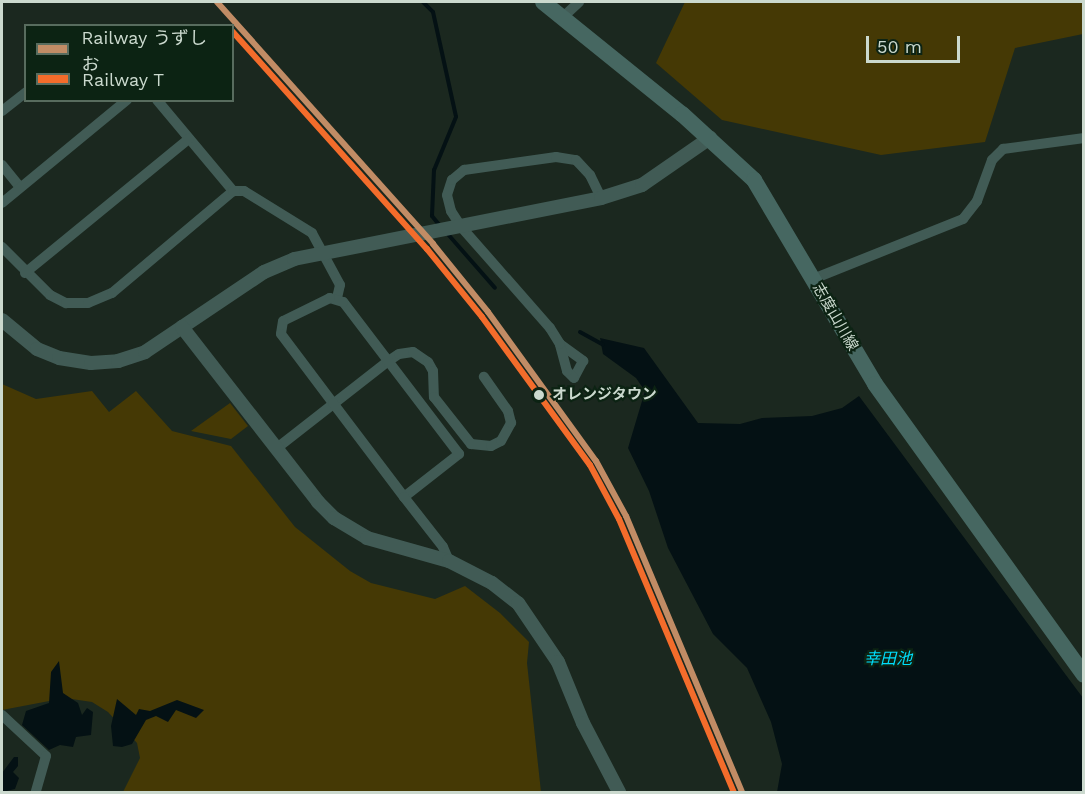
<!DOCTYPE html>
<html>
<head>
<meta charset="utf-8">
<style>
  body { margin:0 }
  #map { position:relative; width:1085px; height:794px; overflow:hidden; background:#1b281f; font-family:"Work Sans","Noto Sans JP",sans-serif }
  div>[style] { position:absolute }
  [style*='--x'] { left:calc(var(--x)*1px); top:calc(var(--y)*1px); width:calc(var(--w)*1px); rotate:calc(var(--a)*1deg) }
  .green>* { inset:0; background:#453905 }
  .water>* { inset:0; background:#041114 }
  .stream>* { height:4px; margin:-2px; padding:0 2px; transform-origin:2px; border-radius:2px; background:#041114 }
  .minor>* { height:10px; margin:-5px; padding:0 5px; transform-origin:5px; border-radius:5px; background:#415b55 }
  .tertiary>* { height:14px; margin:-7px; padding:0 7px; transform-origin:7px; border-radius:7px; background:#415b55 }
  .primary>* { height:16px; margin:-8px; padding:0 8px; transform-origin:8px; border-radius:8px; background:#466761 }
  .rail-1>* { height:6px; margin:-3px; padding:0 3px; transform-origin:3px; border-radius:3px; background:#c18c65 }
  .rail-2>* { height:6px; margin:-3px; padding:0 3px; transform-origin:3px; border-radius:3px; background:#f36c2b }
  .dots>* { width:16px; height:16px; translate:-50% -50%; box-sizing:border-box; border:3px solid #0c2313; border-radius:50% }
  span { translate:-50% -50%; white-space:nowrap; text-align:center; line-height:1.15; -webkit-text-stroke:4.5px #0c2313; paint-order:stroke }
  .street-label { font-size:15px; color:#cbd9ce }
  .stop-label { font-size:15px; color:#cbd9ce; font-weight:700 }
  .left { translate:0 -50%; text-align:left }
  .water-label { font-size:16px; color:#00defc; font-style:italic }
  .frame { position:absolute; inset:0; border:3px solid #cbd9ce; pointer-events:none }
  .legend { position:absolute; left:24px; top:24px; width:210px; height:78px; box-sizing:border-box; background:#0c2313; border:2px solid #586c5e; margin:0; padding:8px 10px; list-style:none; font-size:18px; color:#cbd9ce }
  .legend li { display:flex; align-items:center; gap:12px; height:30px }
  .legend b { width:30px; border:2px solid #586c5e }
  .scale { position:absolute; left:866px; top:36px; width:94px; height:27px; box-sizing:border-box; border:3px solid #cbd9ce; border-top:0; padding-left:8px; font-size:18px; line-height:21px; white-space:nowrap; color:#cbd9ce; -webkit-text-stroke:4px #0c2313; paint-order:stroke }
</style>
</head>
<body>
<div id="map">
  <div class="green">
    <div style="clip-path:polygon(685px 2px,1083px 2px,1083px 34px,1015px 48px,985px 142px,881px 155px,722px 120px,656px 63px)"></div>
    <div style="clip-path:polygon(2px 384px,36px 399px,92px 391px,109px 412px,136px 391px,172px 431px,231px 446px,295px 527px,350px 571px,371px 583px,435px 599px,465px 586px,500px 613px,529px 642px,527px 663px,541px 792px,123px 792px,140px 758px,137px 743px,108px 712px,92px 702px,65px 698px,2px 710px)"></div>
    <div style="clip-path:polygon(230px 403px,248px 426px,231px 439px,191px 431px)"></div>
  </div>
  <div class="water">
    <div style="clip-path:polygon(600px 338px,644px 348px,698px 423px,740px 424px,762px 418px,812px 416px,842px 408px,859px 396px,1083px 698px,1083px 792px,777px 792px,782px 764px,771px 722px,747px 668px,713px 634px,668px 548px,649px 491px,628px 448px,645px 391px,636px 378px,603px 354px)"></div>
    <div style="clip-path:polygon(59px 661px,63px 693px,78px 703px,82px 715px,87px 708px,93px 712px,91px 735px,76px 737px,73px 747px,60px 745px,49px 750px,22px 725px,26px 711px,49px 703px,51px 672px)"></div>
    <div style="clip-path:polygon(117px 699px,136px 715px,139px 709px,150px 711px,177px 700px,204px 710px,196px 718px,176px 710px,168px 722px,156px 716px,146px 720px,132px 744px,122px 747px,113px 746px,111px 726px)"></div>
    <div style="clip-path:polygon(14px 757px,18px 757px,18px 766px,13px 772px,19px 778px,15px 789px,2px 792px,2px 773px)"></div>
  </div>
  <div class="stream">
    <div style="--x:423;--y:2;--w:14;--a:45"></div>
    <div style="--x:433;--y:12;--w:107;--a:77.6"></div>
    <div style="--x:456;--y:117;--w:57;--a:112.5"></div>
    <div style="--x:434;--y:170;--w:46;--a:92.5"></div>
    <div style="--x:432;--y:216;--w:14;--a:51"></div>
    <div style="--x:446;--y:232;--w:74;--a:48.8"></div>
    <div style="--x:580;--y:332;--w:26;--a:29"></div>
  </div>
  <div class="minor">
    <div style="--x:563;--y:17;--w:22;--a:-43"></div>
    <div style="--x:157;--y:100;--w:119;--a:50.1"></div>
    <div style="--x:2;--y:111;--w:31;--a:-38"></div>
    <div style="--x:2;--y:165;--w:28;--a:51"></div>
    <div style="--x:2;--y:203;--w:162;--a:-39.5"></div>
    <div style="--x:2;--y:247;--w:68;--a:45"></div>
    <div style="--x:50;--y:295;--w:18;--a:27"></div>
    <div style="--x:66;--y:303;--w:22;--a:0"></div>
    <div style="--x:88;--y:303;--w:26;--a:-23"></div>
    <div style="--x:112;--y:293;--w:158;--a:-40.1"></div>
    <div style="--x:233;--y:191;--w:11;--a:0"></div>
    <div style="--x:244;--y:191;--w:80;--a:31.7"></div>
    <div style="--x:312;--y:233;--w:59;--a:61.7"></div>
    <div style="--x:340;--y:285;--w:13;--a:103"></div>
    <div style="--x:25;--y:273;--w:212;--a:-39.3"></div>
    <div style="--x:813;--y:279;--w:162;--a:-21.8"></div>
    <div style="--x:963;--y:219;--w:23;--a:-52"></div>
    <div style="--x:977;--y:201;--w:44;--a:-69.9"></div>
    <div style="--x:992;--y:160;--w:16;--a:-45"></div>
    <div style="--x:1003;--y:149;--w:82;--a:-7.7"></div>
    <div style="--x:560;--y:344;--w:29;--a:36"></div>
    <div style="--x:583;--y:361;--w:19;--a:118"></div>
    <div style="--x:574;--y:378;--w:10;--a:-135"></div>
    <div style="--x:567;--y:371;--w:28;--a:-105"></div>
    <div style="--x:560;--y:344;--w:19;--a:-122"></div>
    <div style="--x:550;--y:328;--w:133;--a:-131.3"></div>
    <div style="--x:462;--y:228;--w:20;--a:-123"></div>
    <div style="--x:451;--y:211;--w:16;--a:-104"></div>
    <div style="--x:447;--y:195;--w:16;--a:-72"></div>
    <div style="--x:452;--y:180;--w:16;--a:-40"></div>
    <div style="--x:464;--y:170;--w:93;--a:-8"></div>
    <div style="--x:556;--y:157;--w:20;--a:9"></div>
    <div style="--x:576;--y:160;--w:21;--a:47"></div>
    <div style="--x:590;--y:175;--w:25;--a:64"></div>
    <div style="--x:277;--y:448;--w:140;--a:-38"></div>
    <div style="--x:387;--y:362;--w:14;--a:-34"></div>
    <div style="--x:399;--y:354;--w:14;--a:-8"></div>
    <div style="--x:413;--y:352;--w:18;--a:34"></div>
    <div style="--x:428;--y:362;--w:10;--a:61"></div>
    <div style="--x:433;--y:371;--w:26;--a:88"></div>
    <div style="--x:434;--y:397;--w:60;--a:51.8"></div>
    <div style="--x:471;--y:444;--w:20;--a:6"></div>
    <div style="--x:491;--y:446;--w:11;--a:-27"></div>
    <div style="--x:501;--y:441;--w:21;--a:-61"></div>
    <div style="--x:511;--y:423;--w:12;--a:-104"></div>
    <div style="--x:508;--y:411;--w:42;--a:-125.2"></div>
    <div style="--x:404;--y:497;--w:70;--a:-38"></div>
    <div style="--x:459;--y:454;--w:191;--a:-127.3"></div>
    <div style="--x:343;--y:302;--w:14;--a:-163"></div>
    <div style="--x:330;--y:298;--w:52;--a:153.9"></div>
    <div style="--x:283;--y:321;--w:13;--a:99"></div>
    <div style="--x:281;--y:334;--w:86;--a:53"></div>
    <div style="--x:333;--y:403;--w:118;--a:52.9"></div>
    <div style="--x:404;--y:497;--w:63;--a:52"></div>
    <div style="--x:443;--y:547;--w:15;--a:67"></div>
    <div style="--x:2;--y:715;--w:60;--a:43"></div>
    <div style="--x:46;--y:756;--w:37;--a:106"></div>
  </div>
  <div class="tertiary">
    <div style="--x:2;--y:320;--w:45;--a:39.6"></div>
    <div style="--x:37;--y:349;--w:24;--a:22"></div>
    <div style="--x:59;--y:358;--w:32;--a:9"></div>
    <div style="--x:91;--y:363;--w:27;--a:-4"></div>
    <div style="--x:118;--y:361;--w:28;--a:-18"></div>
    <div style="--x:145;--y:352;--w:143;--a:-33.9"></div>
    <div style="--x:264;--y:272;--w:33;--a:-23"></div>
    <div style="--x:294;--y:259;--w:313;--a:-11.2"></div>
    <div style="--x:601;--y:198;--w:43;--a:-17.6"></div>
    <div style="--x:642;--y:185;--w:83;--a:-34.7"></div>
    <div style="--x:182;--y:327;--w:222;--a:52.1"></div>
    <div style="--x:318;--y:502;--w:23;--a:45"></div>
    <div style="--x:334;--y:518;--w:39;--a:31"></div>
    <div style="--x:367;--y:538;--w:85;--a:15.7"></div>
    <div style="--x:449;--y:561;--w:48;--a:27.1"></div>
    <div style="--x:492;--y:583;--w:33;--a:38"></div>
    <div style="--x:518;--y:603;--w:71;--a:55.9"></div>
    <div style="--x:558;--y:662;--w:66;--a:67.7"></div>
    <div style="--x:583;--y:723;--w:78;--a:62.4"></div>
  </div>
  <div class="primary">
    <div style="--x:543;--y:2;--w:179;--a:38.9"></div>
    <div style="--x:682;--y:114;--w:98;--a:42.5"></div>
    <div style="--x:754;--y:180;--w:237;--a:59.3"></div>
    <div style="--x:875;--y:384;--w:358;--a:54.3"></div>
  </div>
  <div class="rail-1">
    <div style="--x:217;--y:2;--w:324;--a:48.2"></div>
    <div style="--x:433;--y:244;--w:87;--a:51"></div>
    <div style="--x:488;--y:312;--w:184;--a:54.1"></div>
    <div style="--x:596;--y:461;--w:63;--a:61.4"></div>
    <div style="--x:626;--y:516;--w:299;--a:67.2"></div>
  </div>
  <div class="rail-2">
    <div style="--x:232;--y:31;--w:292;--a:48.2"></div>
    <div style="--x:427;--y:249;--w:87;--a:51"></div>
    <div style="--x:482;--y:317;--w:183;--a:53.9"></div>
    <div style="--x:590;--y:465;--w:61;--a:61.8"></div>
    <div style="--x:619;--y:519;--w:296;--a:67.2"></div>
  </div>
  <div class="dots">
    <div style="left:539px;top:395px;background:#cbd9ce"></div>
  </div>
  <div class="street-label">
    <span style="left:835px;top:317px;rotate:60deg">志度山川線</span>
  </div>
  <div class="stop-label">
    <span class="left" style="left:552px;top:395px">オレンジタウン</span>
  </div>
  <div class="water-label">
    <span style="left:888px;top:659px">幸田池</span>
  </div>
  <div class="frame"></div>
  <ul class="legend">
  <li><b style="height:8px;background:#c18c65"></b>Railway うずしお</li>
  <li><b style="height:8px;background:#f36c2b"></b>Railway T</li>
  </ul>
  <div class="scale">50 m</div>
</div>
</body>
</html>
